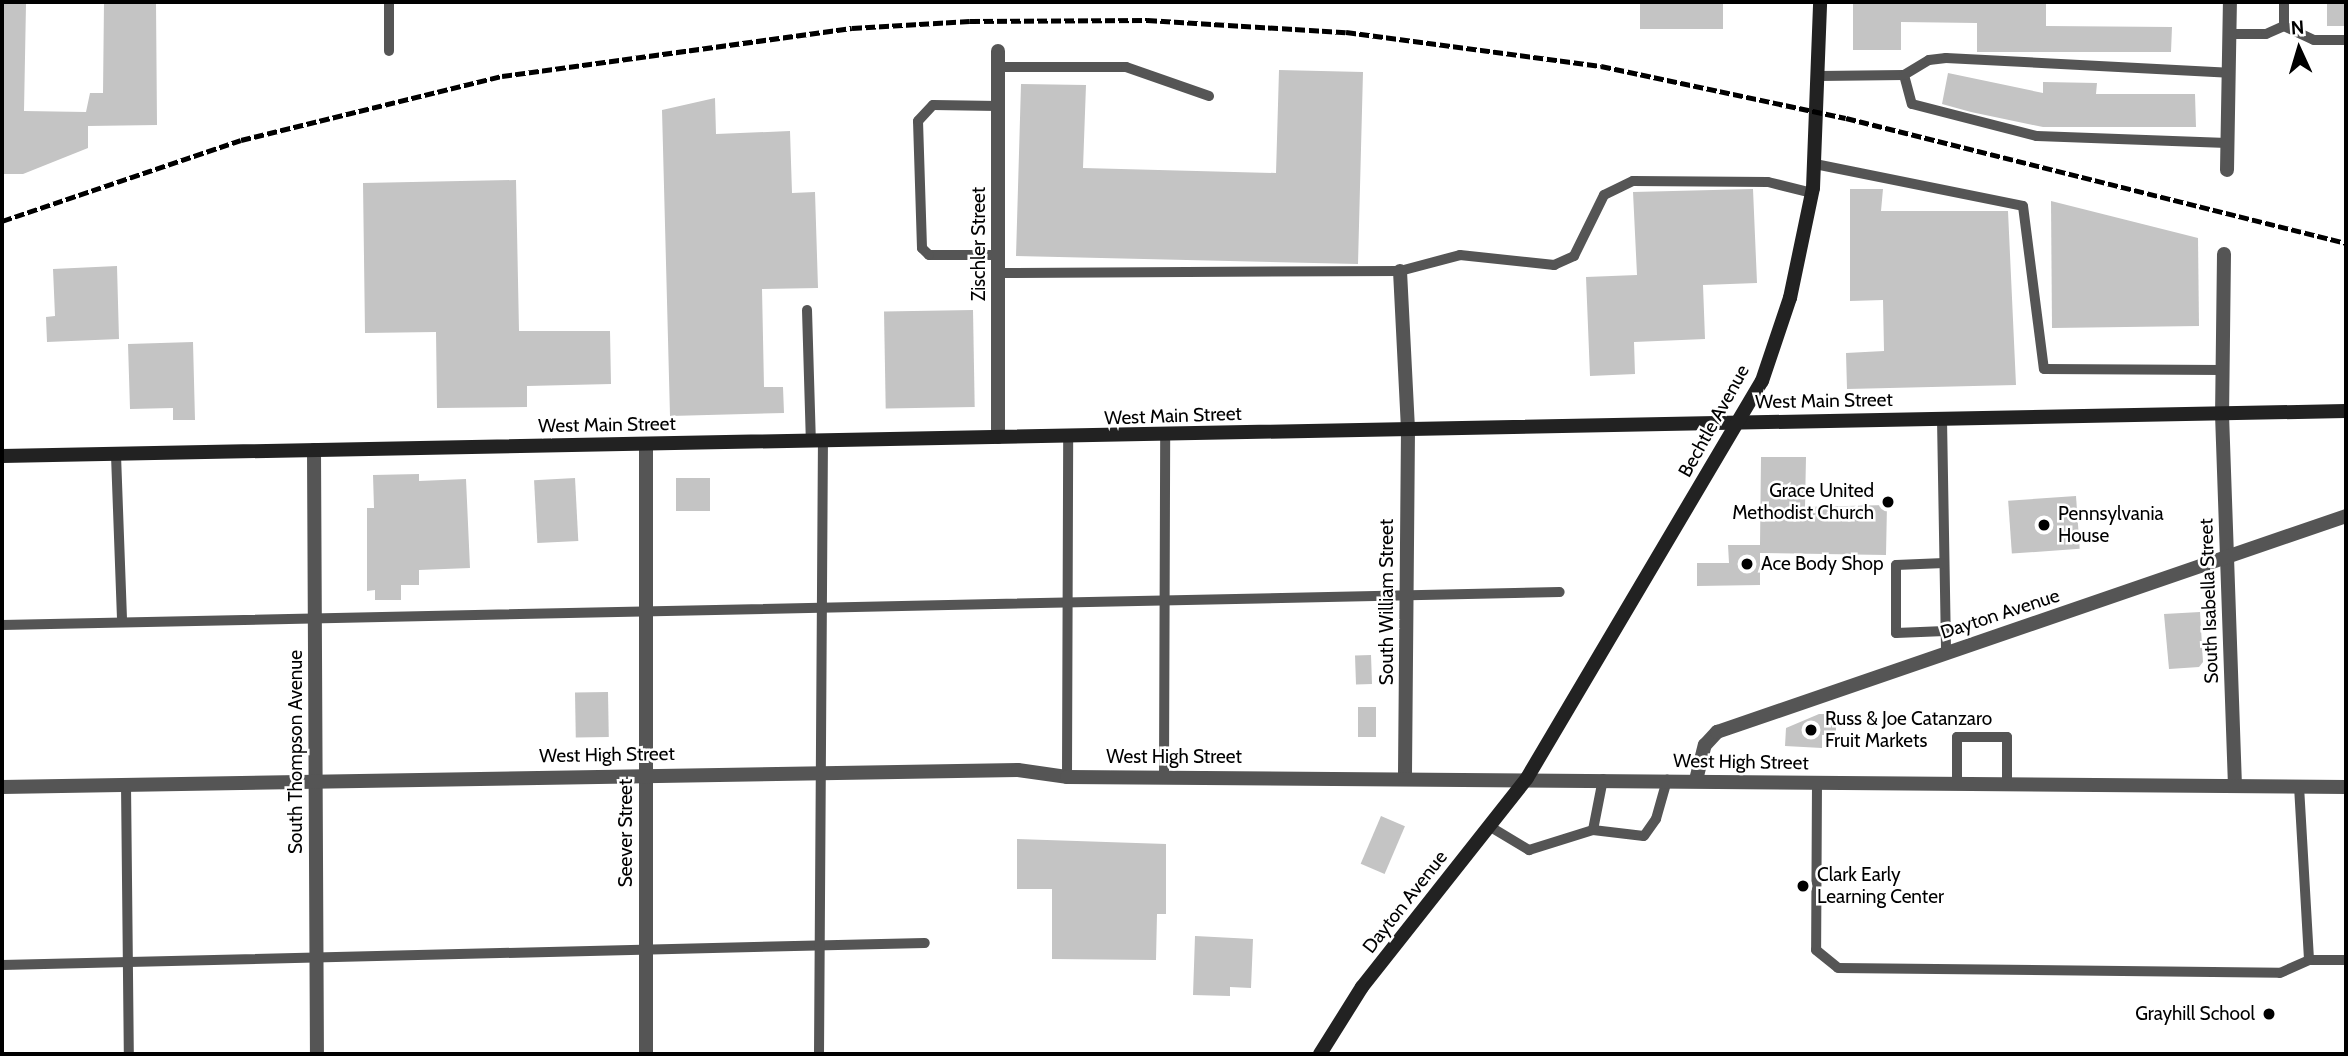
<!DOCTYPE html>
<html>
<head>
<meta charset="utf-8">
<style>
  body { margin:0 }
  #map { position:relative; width:2348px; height:1056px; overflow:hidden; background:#fff; font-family:Cabin,sans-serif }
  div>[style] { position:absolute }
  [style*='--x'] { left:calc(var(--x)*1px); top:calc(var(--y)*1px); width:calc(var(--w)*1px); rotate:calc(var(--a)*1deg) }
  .building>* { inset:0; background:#c4c4c4; transform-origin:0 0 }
  .lane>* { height:10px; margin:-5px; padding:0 5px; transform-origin:5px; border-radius:5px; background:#555 }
  .street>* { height:14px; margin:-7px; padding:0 7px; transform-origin:7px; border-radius:7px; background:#555 }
  .secondary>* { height:14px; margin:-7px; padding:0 7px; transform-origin:7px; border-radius:7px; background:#222 }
  .rail>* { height:5px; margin-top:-2.5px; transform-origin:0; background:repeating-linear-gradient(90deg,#000 0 10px,transparent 0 13.5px) }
  .dots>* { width:19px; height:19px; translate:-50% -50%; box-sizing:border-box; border:4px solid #fff; border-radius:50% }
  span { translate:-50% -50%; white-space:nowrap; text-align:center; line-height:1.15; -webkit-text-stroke:5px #fff; paint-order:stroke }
  .street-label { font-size:19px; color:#000 }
  .poi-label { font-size:19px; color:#000 }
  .right { translate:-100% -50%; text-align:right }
  .left { translate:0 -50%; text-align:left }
  .frame { position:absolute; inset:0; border:4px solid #000; pointer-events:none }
  .north { position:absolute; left:2264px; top:14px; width:70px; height:70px; -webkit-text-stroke:5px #fff; paint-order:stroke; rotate:356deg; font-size:19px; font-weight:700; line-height:28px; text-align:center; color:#000 }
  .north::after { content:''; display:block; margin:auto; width:24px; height:32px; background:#000; clip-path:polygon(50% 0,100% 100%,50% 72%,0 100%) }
</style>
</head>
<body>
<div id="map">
  <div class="building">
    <div style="clip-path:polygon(104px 2px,156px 2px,157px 125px,88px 126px,88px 148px,23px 174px,2px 174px,2px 3px,26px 4px,24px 111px,86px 112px,90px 93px,103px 93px)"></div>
    <div style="left:1640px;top:2px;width:83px;height:27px"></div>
    <div style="clip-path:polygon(1853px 2px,2046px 2px,2046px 26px,2172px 27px,2171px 52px,1977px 52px,1977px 23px,1901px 22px,1901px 50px,1853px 50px)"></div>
    <div style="left:2327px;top:2px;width:19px;height:24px"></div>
    <div style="clip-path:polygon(1279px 70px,1363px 72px,1358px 264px,1016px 256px,1021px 84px,1086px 85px,1083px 168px,1276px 173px)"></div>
    <div style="clip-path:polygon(1948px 73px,2043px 93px,2043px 82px,2097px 83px,2096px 94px,2195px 94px,2196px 127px,2043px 127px,1971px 112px,1942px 104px)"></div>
    <div style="clip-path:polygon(715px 98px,716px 134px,790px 131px,792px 193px,815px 192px,818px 288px,762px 289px,764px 387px,783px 387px,784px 413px,670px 416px,662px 110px)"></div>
    <div style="clip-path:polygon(516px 180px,519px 331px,610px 331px,611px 384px,527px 386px,527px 407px,437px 408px,436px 332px,365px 333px,363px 183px)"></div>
    <div style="clip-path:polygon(1753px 189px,1757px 283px,1703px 285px,1705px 339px,1634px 342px,1635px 374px,1590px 376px,1586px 277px,1637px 275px,1633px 192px)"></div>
    <div style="clip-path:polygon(1850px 189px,1883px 189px,1881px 211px,2008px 211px,2016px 385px,1847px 389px,1846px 353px,1884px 351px,1883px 300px,1850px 301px)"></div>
    <div style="clip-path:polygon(2051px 201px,2198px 238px,2199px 326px,2052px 328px)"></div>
    <div style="clip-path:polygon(117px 266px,119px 339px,47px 342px,46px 317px,55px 316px,53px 269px)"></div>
    <div style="left:973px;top:310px;width:97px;height:89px;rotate:89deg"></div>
    <div style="clip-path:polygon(193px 342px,195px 420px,173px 420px,173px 408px,130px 409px,128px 344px)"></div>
    <div style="clip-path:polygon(1761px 457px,1806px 457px,1805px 507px,1887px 505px,1886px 555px,1760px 553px,1760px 585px,1697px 586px,1697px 563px,1729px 563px,1728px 545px,1760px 545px)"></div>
    <div style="clip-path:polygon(419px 474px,419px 481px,466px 479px,470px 568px,419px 570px,419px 585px,401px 585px,401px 600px,375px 600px,375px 590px,367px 591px,367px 508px,374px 508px,373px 475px)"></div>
    <div style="left:575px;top:478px;width:63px;height:41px;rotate:87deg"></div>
    <div style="left:676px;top:478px;width:34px;height:33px"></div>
    <div style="left:2076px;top:496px;width:53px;height:68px;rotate:86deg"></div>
    <div style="clip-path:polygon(2200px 612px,2203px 662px,2199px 667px,2169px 669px,2164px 614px)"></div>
    <div style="left:1371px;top:655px;width:29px;height:16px;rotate:88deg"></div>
    <div style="left:608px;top:692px;width:45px;height:33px;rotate:89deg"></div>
    <div style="left:1358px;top:707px;width:18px;height:30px"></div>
    <div style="clip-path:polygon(1819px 714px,1836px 714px,1836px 735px,1822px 735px,1822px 748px,1785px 746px,1786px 728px)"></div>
    <div style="left:1381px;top:816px;width:26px;height:52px;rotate:23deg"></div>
    <div style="clip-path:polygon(1017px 839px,1166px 844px,1166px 914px,1157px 914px,1156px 960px,1052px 959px,1052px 889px,1017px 889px)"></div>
    <div style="clip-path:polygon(1195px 936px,1253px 939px,1251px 988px,1230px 987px,1230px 996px,1193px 995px)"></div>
  </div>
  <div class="lane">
    <div style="--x:2284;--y:26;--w:33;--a:25"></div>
    <div style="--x:2314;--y:40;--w:32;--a:0"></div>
    <div style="--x:2229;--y:34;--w:37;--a:0"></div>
    <div style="--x:2266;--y:34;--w:20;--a:-24"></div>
    <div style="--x:2284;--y:26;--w:24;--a:-90"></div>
    <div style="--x:389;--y:51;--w:49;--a:-90"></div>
    <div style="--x:998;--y:67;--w:128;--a:0"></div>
    <div style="--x:1126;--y:67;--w:88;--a:19.3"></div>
    <div style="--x:1904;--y:75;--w:30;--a:75"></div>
    <div style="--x:1912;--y:104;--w:129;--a:14.4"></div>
    <div style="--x:2037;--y:136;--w:190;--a:2.1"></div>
    <div style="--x:1819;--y:76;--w:85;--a:-0.7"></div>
    <div style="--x:1904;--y:75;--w:29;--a:-31"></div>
    <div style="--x:1929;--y:60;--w:17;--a:-7"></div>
    <div style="--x:1946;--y:58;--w:283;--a:3"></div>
    <div style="--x:1815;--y:164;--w:212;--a:11.4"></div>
    <div style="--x:2023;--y:206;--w:164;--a:82.7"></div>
    <div style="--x:2044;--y:369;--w:179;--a:0.3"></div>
    <div style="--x:998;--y:255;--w:69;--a:180"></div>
    <div style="--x:929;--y:255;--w:10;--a:-135"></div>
    <div style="--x:922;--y:248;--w:127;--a:-91.8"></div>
    <div style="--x:918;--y:121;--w:22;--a:-47"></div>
    <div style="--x:933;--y:105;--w:65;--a:0.9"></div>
    <div style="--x:998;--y:273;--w:402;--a:-0.3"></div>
    <div style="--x:1400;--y:271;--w:62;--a:-14.9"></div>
    <div style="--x:1460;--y:255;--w:95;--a:6.1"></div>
    <div style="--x:1554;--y:265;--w:22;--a:-24"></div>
    <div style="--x:1574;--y:256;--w:68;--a:-63.8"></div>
    <div style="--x:1604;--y:195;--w:32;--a:-26"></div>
    <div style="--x:1633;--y:181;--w:135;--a:0.4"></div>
    <div style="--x:1768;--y:182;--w:45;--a:14"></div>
    <div style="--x:807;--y:310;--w:131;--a:88.3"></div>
    <div style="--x:1942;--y:419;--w:233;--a:89"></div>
    <div style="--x:116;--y:455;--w:167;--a:87.9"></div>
    <div style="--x:1944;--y:563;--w:48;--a:177.6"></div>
    <div style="--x:1896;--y:565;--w:68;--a:90"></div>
    <div style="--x:1896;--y:633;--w:49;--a:-2.3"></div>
    <div style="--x:2;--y:625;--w:1558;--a:-1.21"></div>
    <div style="--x:1067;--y:777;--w:339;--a:-89.8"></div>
    <div style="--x:1164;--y:777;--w:341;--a:-89.8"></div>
    <div style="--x:1817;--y:782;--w:168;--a:90.3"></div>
    <div style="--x:1816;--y:950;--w:28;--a:39"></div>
    <div style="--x:1838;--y:968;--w:442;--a:0.6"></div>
    <div style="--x:2280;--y:973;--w:32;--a:-24"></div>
    <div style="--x:2309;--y:960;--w:37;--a:0"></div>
    <div style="--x:1957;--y:782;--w:45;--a:-90"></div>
    <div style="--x:1957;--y:737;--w:50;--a:0"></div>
    <div style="--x:2007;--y:737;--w:47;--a:90"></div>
    <div style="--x:126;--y:784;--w:270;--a:89.4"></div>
    <div style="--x:2299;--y:786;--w:174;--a:86.7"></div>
    <div style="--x:1489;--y:826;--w:47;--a:31"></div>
    <div style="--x:1529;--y:850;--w:67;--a:-17.4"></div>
    <div style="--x:1593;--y:830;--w:51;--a:6.7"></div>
    <div style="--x:1644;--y:836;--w:21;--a:-55"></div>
    <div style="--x:1656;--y:819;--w:41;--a:-74.2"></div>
    <div style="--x:1593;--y:830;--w:52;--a:-78.9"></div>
    <div style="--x:2;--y:965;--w:923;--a:-1.37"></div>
    <div style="--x:819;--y:1054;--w:613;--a:-89.63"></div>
  </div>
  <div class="street">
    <div style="--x:2227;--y:170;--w:168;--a:-89"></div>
    <div style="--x:2224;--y:254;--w:160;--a:90.7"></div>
    <div style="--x:2222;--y:414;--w:372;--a:88"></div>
    <div style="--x:1400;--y:271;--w:158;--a:87.1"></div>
    <div style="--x:1408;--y:429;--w:347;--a:90.5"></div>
    <div style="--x:998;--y:437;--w:386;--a:-90"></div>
    <div style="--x:646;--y:444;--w:610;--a:90"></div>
    <div style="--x:314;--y:450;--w:604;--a:89.72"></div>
    <div style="--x:1696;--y:780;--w:36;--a:-76"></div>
    <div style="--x:1705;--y:745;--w:18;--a:-47"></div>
    <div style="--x:1717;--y:732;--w:665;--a:-18.95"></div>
    <div style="--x:2;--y:787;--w:1016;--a:-0.96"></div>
    <div style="--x:1018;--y:770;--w:49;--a:8.1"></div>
    <div style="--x:1067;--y:777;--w:1279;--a:0.45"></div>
  </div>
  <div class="secondary">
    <div style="--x:2;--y:456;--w:2344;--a:-1.1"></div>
    <div style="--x:1320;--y:1054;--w:79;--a:-57.9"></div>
    <div style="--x:1362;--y:987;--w:266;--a:-51.7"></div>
    <div style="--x:1527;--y:778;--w:461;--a:-59.4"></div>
    <div style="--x:1762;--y:381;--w:88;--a:-71.4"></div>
    <div style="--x:1790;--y:298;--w:112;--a:-78.2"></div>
    <div style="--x:1813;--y:188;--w:186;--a:-87.8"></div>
  </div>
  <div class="rail">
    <div style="--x:2;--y:221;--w:252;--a:-18.7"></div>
    <div style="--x:241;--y:140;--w:269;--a:-13.8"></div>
    <div style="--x:502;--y:76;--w:353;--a:-7.8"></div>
    <div style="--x:852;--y:28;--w:118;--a:-3.4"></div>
    <div style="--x:970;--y:21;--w:177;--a:-0.3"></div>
    <div style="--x:1147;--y:20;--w:199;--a:3.5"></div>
    <div style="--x:1346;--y:32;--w:257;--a:7.6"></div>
    <div style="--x:1601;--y:66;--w:250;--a:12"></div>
    <div style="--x:1846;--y:118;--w:515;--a:14.04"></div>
  </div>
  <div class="dots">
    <div style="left:1888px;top:502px;background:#000"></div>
    <div style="left:2044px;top:525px;background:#000"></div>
    <div style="left:1747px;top:564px;background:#000"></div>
    <div style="left:1811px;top:730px;background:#000"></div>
    <div style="left:1803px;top:886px;background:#000"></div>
    <div style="left:2269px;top:1014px;background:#000"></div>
  </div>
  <div class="street-label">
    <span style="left:979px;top:244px;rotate:-90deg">Zischler Street</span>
    <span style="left:1824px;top:401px;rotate:-1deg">West Main Street</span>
    <span style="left:1173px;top:416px;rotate:-2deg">West Main Street</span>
    <span style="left:1714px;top:421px;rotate:-61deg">Bechtle Avenue</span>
    <span style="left:607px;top:425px;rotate:-1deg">West Main Street</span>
    <span style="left:2209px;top:601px;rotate:-92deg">South Isabella Street</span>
    <span style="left:1387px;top:602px;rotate:-90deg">South William Street</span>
    <span style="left:2000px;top:614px;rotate:-18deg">Dayton Avenue</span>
    <span style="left:296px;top:752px;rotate:-90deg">South Thompson Avenue</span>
    <span style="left:607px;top:755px;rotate:-1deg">West High Street</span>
    <span style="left:1174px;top:757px">West High Street</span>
    <span style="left:1741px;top:762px;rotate:1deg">West High Street</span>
    <span style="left:626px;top:833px;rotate:-90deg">Seever Street</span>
    <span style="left:1405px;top:902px;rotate:-52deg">Dayton Avenue</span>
  </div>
  <div class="poi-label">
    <span class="right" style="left:1874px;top:502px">Grace United<br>Methodist Church</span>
    <span class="left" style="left:2058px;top:525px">Pennsylvania<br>House</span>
    <span class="left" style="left:1761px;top:564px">Ace Body Shop</span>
    <span class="left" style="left:1825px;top:730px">Russ &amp; Joe Catanzaro<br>Fruit Markets</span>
    <span class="left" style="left:1817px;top:886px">Clark Early<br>Learning Center</span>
    <span class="right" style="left:2255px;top:1014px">Grayhill School</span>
  </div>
  <div class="frame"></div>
  <div class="north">N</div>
</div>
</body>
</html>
